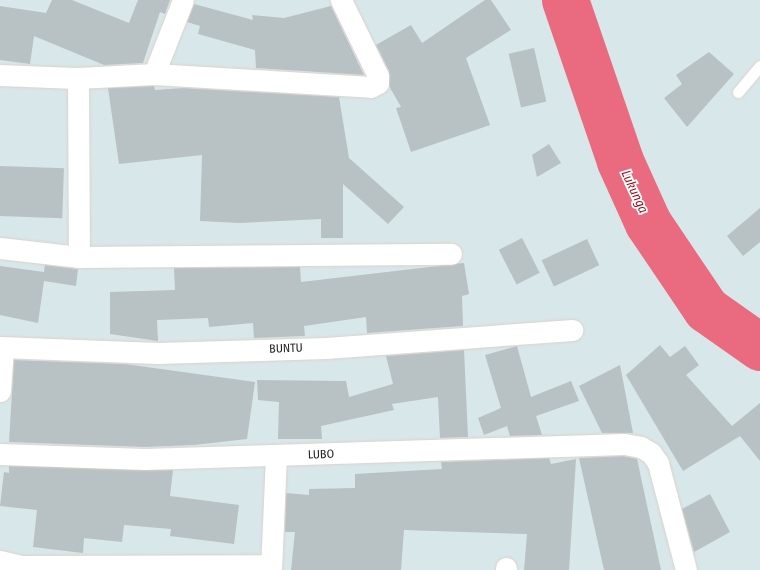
<!DOCTYPE html>
<html>
<head>
<meta charset="utf-8">
<style>
  body { margin:0 }
  #map { position:relative; width:760px; height:570px; overflow:hidden; background:#d8e7e9; font-family:"Fira Sans Condensed",sans-serif }
  div>[style] { position:absolute }
  [style*='--x'] { left:calc(var(--x)*1px); top:calc(var(--y)*1px); width:calc(var(--w)*1px); rotate:calc(var(--a)*1deg) }
  .river>* { height:47px; margin:-23.5px; padding:0 23.5px; transform-origin:23.5px; border-radius:23.5px; background:#ea6b80 }
  .building>* { inset:0; background:#b8c1c4; transform-origin:0 0 }
  .roads { filter:drop-shadow(0 0 1px #dcd1ca) drop-shadow(0 0 1px #dcd1ca) }
  .service>* { height:11px; margin:-5.5px; padding:0 5.5px; transform-origin:5.5px; border-radius:5.5px; background:#fff }
  .minor>* { height:21px; margin:-10.5px; padding:0 10.5px; transform-origin:10.5px; border-radius:10.5px; background:#fff }
  span { translate:-50% -50%; white-space:nowrap; text-align:center; line-height:1.15; -webkit-text-stroke:3.5px #fff; paint-order:stroke }
  .street-label { font-size:12px; color:#262626 }
  .water-label { font-size:13px; color:#91101b; font-style:italic }
</style>
</head>
<body>
<div id="map">
  <div class="river">
    <div style="--x:565;--y:0;--w:170;--a:71.1"></div>
    <div style="--x:620;--y:161;--w:68;--a:65.7"></div>
    <div style="--x:648;--y:223;--w:104;--a:56"></div>
    <div style="--x:706;--y:309;--w:66;--a:35.1"></div>
  </div>
  <div class="building">
    <div style="clip-path:polygon(52px 0,72px 0,129px 23px,138px 0,170px 0,165px 14px,160px 12px,143px 63px,104px 65px,34px 36px,30px 64px,0 60px,0 6px,46px 13px)"></div>
    <div style="clip-path:polygon(485px 0,491px 0,511px 30px,466px 58px,490px 125px,411px 152px,396px 108px,401px 107px,389px 86px,389px 71px,376px 45px,411px 25px,422px 43px)"></div>
    <div style="clip-path:polygon(194px 4px,253px 20px,252px 15px,284px 18px,331px 6px,364px 75px,256px 68px,255px 50px,198px 34px,200px 26px,187px 22px)"></div>
    <div style="left:534px;top:48px;width:55px;height:26px;rotate:77deg"></div>
    <div style="clip-path:polygon(709px 52px,734px 74px,687px 127px,664px 98px,682px 84px,676px 75px)"></div>
    <div style="clip-path:polygon(154px 86px,155px 90px,183px 88px,339px 97px,349px 158px,404px 207px,388px 224px,343px 184px,343px 238px,321px 238px,321px 219px,239px 223px,200px 221px,202px 155px,119px 164px,108px 88px)"></div>
    <div style="clip-path:polygon(549px 144px,561px 163px,537px 177px,532px 155px)"></div>
    <div style="left:0;top:166px;width:64px;height:50px;rotate:2deg"></div>
    <div style="clip-path:polygon(760px 208px,760px 242px,743px 256px,727px 236px)"></div>
    <div style="left:522px;top:238px;width:39px;height:26px;rotate:63deg"></div>
    <div style="left:587px;top:239px;width:29px;height:50px;rotate:65deg"></div>
    <div style="clip-path:polygon(464px 263px,469px 294px,462px 296px,463px 326px,367px 333px,366px 317px,304px 326px,305px 336px,254px 338px,253px 323px,209px 327px,208px 318px,157px 320px,158px 341px,110px 334px,110px 292px,175px 290px,174px 268px,300px 267px,301px 282px)"></div>
    <div style="clip-path:polygon(45px 265px,78px 269px,76px 286px,44px 281px,38px 323px,0 315px,0 266px,44px 272px)"></div>
    <div style="clip-path:polygon(660px 345px,670px 357px,685px 346px,699px 365px,686px 375px,732px 426px,760px 403px,760px 461px,740px 436px,683px 471px,626px 375px)"></div>
    <div style="clip-path:polygon(517px 346px,531px 397px,571px 381px,579px 401px,536px 416px,542px 435px,510px 436px,507px 426px,484px 435px,478px 418px,501px 408px,485px 355px)"></div>
    <div style="clip-path:polygon(464px 350px,468px 437px,440px 438px,438px 397px,392px 404px,394px 410px,321px 426px,322px 439px,278px 439px,279px 402px,258px 400px,257px 380px,346px 381px,349px 397px,393px 384px,386px 356px)"></div>
    <div style="clip-path:polygon(14px 360px,125px 364px,255px 382px,247px 439px,194px 445px,145px 447px,9px 442px)"></div>
    <div style="clip-path:polygon(620px 365px,633px 433px,602px 433px,579px 386px)"></div>
    <div style="clip-path:polygon(623px 456px,637px 459px,661px 570px,604px 570px,579px 458px)"></div>
    <div style="clip-path:polygon(549px 458px,551px 464px,576px 459px,569px 570px,524px 570px,527px 534px,404px 530px,401px 570px,291px 570px,295px 532px,285px 532px,286px 493px,309px 495px,309px 489px,355px 488px,355px 474px,442px 469px,441px 462px)"></div>
    <div style="clip-path:polygon(9px 466px,173px 470px,170px 496px,239px 505px,234px 544px,170px 536px,171px 529px,124px 525px,122px 542px,84px 538px,83px 553px,33px 547px,37px 510px,0 506px,4px 472px,9px 473px)"></div>
    <div style="clip-path:polygon(710px 494px,730px 532px,694px 552px,682px 509px)"></div>
  </div>
  <div class="roads">
    <div class="service">
      <div style="--x:738;--y:92;--w:34;--a:-50"></div>
    </div>
    <div class="minor">
      <div style="--x:154;--y:74;--w:79;--a:-68.6"></div>
      <div style="--x:0;--y:75;--w:78;--a:2.2"></div>
      <div style="--x:78;--y:78;--w:179;--a:89.7"></div>
      <div style="--x:78;--y:78;--w:76;--a:-3"></div>
      <div style="--x:154;--y:74;--w:217;--a:3.4"></div>
      <div style="--x:371;--y:87;--w:8;--a:-30"></div>
      <div style="--x:378;--y:83;--w:7;--a:-90"></div>
      <div style="--x:378;--y:76;--w:85;--a:-116"></div>
      <div style="--x:0;--y:248;--w:80;--a:6.5"></div>
      <div style="--x:79;--y:257;--w:372;--a:-0.5"></div>
      <div style="--x:0;--y:347;--w:158;--a:2.2"></div>
      <div style="--x:158;--y:353;--w:168;--a:-1.7"></div>
      <div style="--x:326;--y:348;--w:247;--a:-4.2"></div>
      <div style="--x:0;--y:391;--w:43;--a:-86"></div>
      <div style="--x:0;--y:454;--w:145;--a:2"></div>
      <div style="--x:145;--y:459;--w:479;--a:-1.8"></div>
      <div style="--x:624;--y:444;--w:17;--a:10"></div>
      <div style="--x:641;--y:447;--w:12;--a:31"></div>
      <div style="--x:651;--y:453;--w:12;--a:55"></div>
      <div style="--x:658;--y:463;--w:111;--a:75.3"></div>
      <div style="--x:0;--y:561;--w:22;--a:13"></div>
      <div style="--x:21;--y:566;--w:250;--a:-0.2"></div>
      <div style="--x:271;--y:570;--w:114;--a:-87.5"></div>
      <div style="--x:506;--y:570;--w:2;--a:-90"></div>
    </div>
  </div>
  <div class="street-label">
    <span style="left:286px;top:349px;rotate:-2deg">BUNTU</span>
    <span style="left:321px;top:455px;rotate:-2deg">LUBO</span>
  </div>
  <div class="water-label">
    <span style="left:634px;top:192px;rotate:65deg">Lukunga</span>
  </div>
</div>
</body>
</html>
